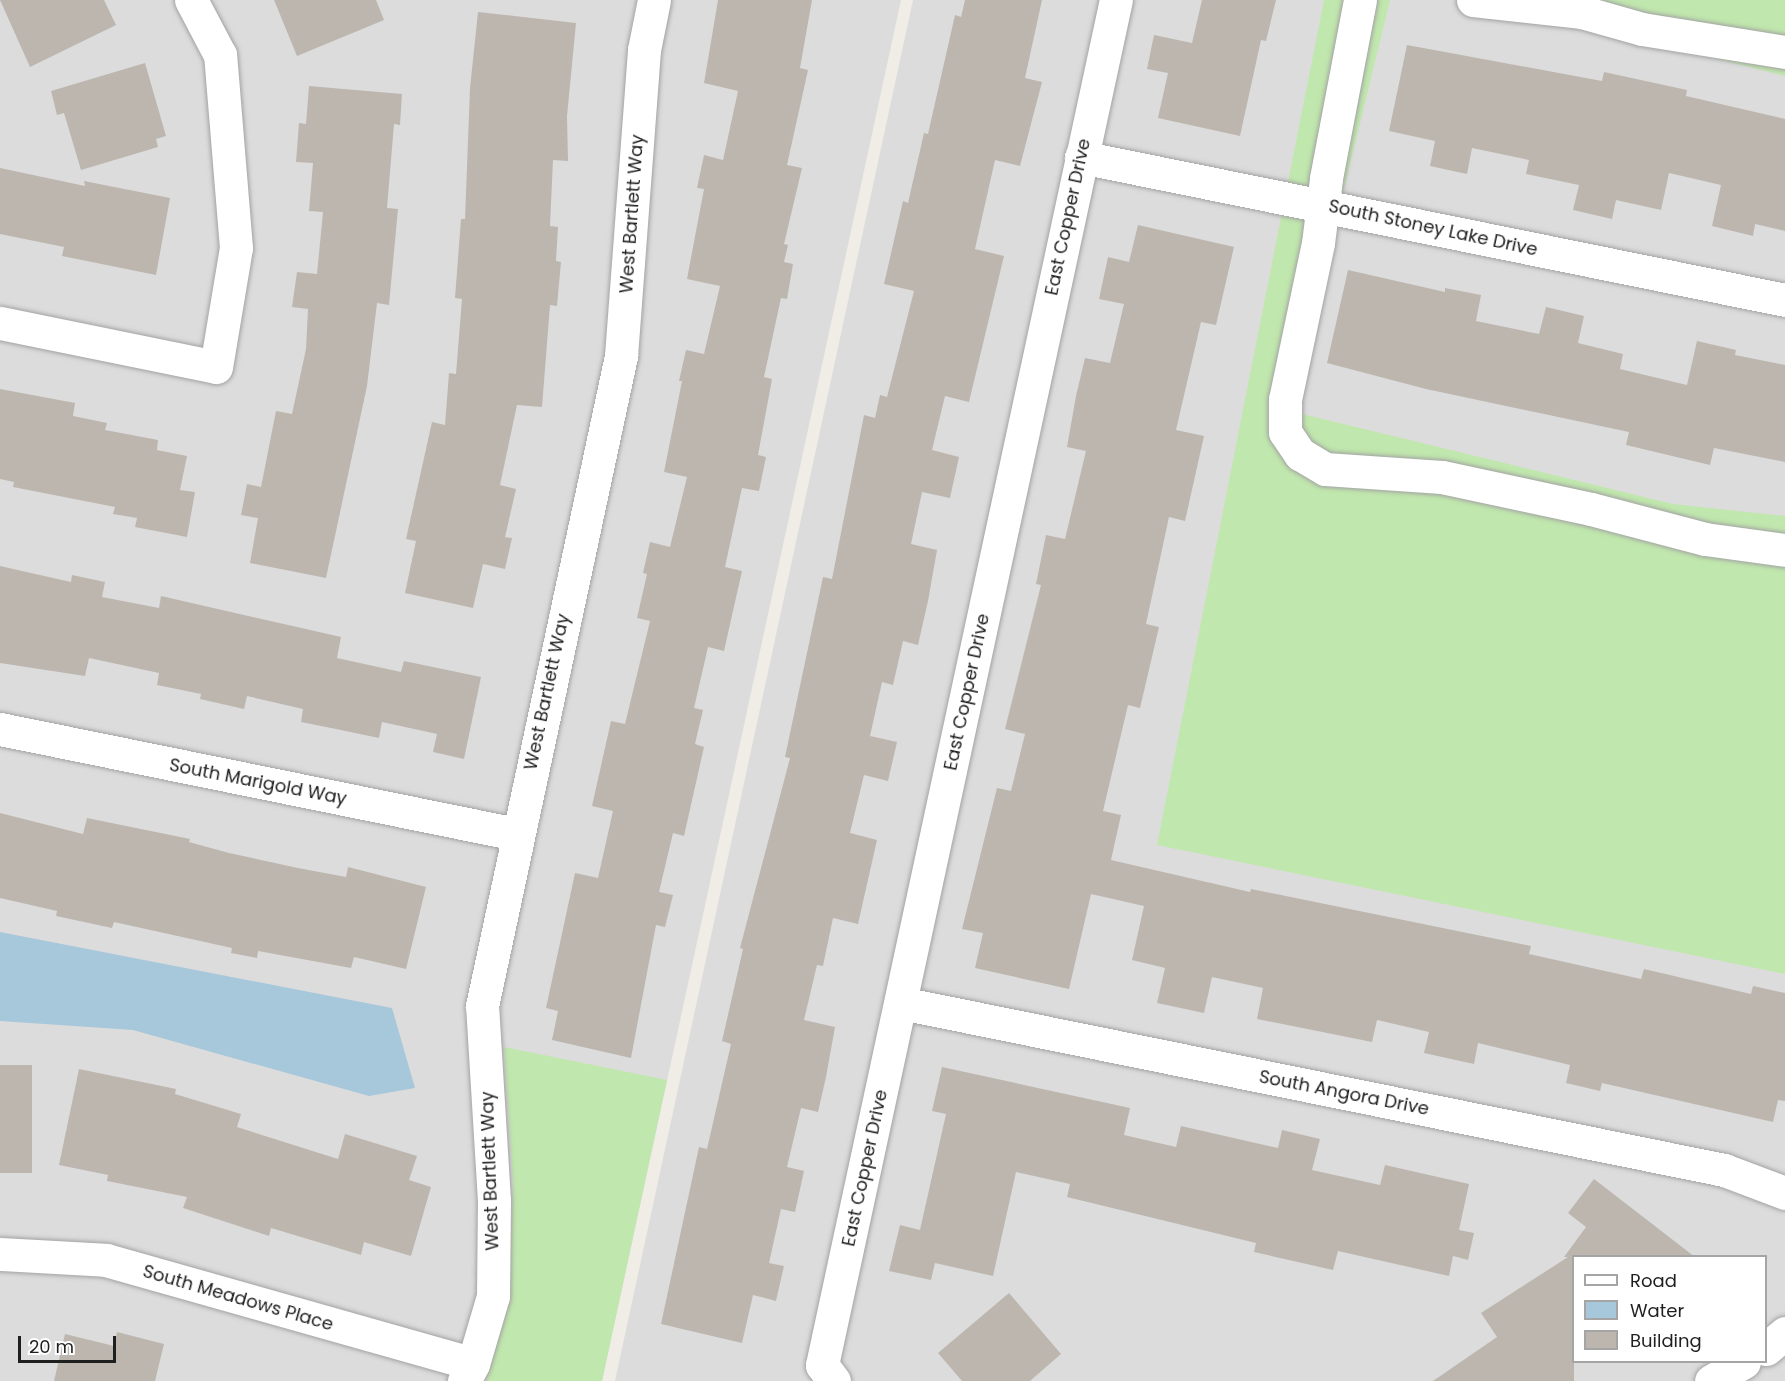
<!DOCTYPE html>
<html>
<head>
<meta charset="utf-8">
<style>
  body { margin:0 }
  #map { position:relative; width:1785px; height:1381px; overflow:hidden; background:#efede5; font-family:Poppins,sans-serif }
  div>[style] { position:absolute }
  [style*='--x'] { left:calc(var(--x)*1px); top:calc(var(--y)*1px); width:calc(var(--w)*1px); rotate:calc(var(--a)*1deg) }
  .residential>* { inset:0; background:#dddcdc }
  .grass>* { inset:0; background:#c0e7ad }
  .water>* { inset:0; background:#a7c7db }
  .building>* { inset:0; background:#bcb6af; transform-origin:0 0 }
  .roads { filter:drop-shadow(0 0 2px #a3a3a3) drop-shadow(0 0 2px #a3a3a3) }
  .minor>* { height:33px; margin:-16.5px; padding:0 16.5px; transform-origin:16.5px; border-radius:16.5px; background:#fff }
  span { translate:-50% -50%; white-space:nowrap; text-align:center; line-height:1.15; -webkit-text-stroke:4.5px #fff; paint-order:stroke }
  .street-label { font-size:18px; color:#1f1f1f }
  .legend { position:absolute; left:1572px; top:1255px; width:195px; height:108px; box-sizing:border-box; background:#fff; border:2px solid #a5a5a5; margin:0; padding:8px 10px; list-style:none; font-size:18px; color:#1f1f1f }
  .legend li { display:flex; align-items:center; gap:12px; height:30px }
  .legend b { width:30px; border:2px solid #a5a5a5 }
  .scale { position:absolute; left:18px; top:1336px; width:98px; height:27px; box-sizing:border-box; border:3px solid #1f1f1f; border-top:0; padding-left:8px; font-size:18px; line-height:21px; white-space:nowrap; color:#1f1f1f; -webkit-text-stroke:4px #fff; paint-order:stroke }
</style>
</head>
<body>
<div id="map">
  <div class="residential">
    <div style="clip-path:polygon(0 0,901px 0,602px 1381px,0 1381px)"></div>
    <div style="clip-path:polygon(evenodd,913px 0,1785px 0,1785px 1381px,615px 1381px,913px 0,1574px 1256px,1766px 1256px,1766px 1362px,1574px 1362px,1574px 1256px)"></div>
  </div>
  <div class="grass">
    <div style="clip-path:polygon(1324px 0,1390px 0,1290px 411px,1673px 504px,1785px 516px,1785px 974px,1157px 845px)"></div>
    <div style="clip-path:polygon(1482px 0,1785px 0,1785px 76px)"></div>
    <div style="clip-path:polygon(504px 1047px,667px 1080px,602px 1381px,486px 1381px,509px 1296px,513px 1183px)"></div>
  </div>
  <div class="water">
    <div style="clip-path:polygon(0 932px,392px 1008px,415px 1088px,369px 1096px,133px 1030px,0 1021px)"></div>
  </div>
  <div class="building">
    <div style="clip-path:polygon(0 0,104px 0,116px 25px,30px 67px)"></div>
    <div style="clip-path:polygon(274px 0,376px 0,384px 20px,297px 56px)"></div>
    <div style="clip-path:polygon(718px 0,812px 0,800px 68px,808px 70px,787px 165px,802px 168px,784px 244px,788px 245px,784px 262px,793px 264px,787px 299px,781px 298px,764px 377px,772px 379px,758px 455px,766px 457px,759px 491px,742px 488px,725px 567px,742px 571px,724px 651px,708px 647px,694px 708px,703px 710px,695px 744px,704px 747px,684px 836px,673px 833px,659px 892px,673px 895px,665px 927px,656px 925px,631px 1058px,552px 1040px,558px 1011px,546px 1008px,575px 873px,598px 878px,613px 811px,592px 806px,611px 721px,625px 724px,650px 621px,637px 618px,647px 574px,643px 573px,650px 542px,670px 547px,687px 477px,664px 472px,682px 381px,679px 381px,686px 350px,704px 354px,720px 286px,687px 279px,704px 189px,697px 188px,704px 155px,723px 160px,738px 91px,704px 83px)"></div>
    <div style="clip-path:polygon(965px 0,1042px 0,1025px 78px,1042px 82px,1020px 166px,995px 160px,975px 249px,1004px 256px,969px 402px,945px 396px,932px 450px,959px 457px,950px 498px,922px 492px,911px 544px,937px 550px,928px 601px,918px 645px,903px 641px,893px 685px,882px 682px,870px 736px,897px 742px,888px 781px,864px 775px,850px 833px,877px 840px,858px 924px,833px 918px,823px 966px,817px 965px,804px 1020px,835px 1027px,826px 1077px,818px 1112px,801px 1108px,787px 1167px,804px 1171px,795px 1212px,781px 1209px,769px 1263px,784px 1266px,776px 1301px,753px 1295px,742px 1343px,661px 1324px,699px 1147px,707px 1149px,731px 1044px,722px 1041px,743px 949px,740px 948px,790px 758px,785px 757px,823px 577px,832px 579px,864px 415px,875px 418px,880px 395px,887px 397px,914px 291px,884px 284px,903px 201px,908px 203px,924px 133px,928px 134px,955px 15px,961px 17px)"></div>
    <div style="clip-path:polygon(1202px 0,1276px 0,1266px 41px,1261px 40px,1240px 136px,1158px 118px,1168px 73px,1147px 69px,1154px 35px,1192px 43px)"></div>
    <div style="clip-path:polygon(478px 12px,576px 23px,567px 116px,568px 161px,553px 160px,550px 226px,558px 227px,556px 261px,561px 262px,557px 306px,550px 305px,542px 407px,517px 405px,500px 485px,516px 489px,505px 537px,512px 538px,505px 569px,483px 564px,473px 608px,405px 593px,416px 541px,406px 539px,432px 422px,445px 425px,449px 373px,456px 374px,462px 299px,455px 298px,461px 219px,465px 219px,470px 88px)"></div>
    <div style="clip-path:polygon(1407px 45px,1602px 81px,1604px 72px,1687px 90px,1686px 96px,1785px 119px,1785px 231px,1755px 224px,1753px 236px,1712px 226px,1721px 185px,1669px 173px,1661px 210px,1616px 200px,1612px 219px,1573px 210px,1579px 185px,1526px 174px,1529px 160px,1472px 148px,1467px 174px,1430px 166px,1435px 141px,1389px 131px)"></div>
    <div style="clip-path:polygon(145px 63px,166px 136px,156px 139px,158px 147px,81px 170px,64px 113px,57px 115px,51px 91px)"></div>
    <div style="clip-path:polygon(309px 86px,402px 94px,400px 125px,394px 124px,387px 208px,398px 209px,389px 305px,377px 303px,367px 386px,326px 578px,250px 563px,258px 518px,241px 515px,247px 484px,261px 487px,276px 411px,292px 414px,306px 349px,308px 309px,292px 307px,297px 272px,317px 274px,323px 212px,309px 211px,313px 163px,296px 162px,299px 123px,306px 124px)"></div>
    <div style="clip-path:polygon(0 168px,85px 186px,84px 181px,170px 198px,156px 275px,62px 256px,64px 247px,0 234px)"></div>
    <div style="clip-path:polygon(1138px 225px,1234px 247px,1216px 325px,1201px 322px,1176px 430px,1204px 436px,1185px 521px,1169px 517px,1146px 624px,1159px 627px,1140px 708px,1128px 705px,1103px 811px,1121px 815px,1111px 860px,1250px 892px,1251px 889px,1531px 946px,1529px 954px,1641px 979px,1644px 969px,1751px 994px,1753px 986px,1785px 993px,1785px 1101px,1778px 1100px,1773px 1122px,1602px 1083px,1600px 1091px,1566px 1083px,1570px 1065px,1478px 1043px,1474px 1064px,1424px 1053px,1429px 1032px,1377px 1020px,1372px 1042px,1257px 1019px,1263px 988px,1212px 977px,1204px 1013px,1157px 1003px,1165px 968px,1132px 960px,1144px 906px,1091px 894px,1069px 989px,975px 968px,983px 933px,962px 929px,997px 788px,1011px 791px,1025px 734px,1005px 729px,1041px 585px,1036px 584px,1046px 535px,1065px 539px,1086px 451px,1067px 447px,1076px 396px,1085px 358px,1110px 363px,1124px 304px,1099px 299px,1108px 257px,1129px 262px)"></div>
    <div style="clip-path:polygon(1348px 270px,1445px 292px,1445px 288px,1481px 295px,1476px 321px,1539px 334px,1546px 307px,1584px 316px,1578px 343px,1623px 354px,1620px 369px,1687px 385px,1697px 341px,1736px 350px,1735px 355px,1785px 365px,1785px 462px,1714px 448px,1710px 465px,1626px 445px,1629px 432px,1426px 389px,1327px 363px)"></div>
    <div style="clip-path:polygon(0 389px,75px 403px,73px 416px,107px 423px,105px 430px,158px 440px,157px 450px,187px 456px,180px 490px,195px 492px,187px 537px,135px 527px,137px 518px,113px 514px,115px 507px,13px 487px,14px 482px,0 479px)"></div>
    <div style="clip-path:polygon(0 566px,71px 582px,72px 575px,105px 582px,102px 597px,159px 608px,161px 596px,341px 637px,337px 658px,401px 672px,404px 661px,481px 677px,464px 759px,433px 752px,437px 734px,382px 722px,379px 738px,336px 729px,301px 722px,303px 709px,247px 696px,244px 709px,200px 699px,201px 694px,157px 685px,159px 673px,89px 658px,85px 676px,0 663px)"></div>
    <div style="clip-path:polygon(0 813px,83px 834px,87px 818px,190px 839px,189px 842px,229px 853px,298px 868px,346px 877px,348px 867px,426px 887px,406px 969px,354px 957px,351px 968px,258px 951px,257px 958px,231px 953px,232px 948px,114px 922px,112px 928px,56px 916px,57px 911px,0 898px)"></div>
    <div style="left:0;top:1065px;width:32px;height:108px"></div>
    <div style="clip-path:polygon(942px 1067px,1130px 1108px,1124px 1135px,1176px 1147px,1181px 1126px,1278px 1148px,1282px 1130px,1320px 1139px,1312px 1170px,1380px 1185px,1385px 1165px,1469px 1184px,1459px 1230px,1474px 1233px,1468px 1260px,1453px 1256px,1449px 1276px,1338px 1251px,1333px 1270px,1254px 1252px,1256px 1243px,1067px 1197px,1070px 1184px,1016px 1172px,993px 1276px,935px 1263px,931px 1280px,889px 1271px,900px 1225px,920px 1230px,946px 1114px,932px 1111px)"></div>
    <div style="clip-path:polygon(79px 1069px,176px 1089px,175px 1094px,241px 1114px,237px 1127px,338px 1159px,345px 1134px,417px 1156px,409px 1180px,431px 1187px,411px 1256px,364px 1242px,361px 1255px,271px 1228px,269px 1236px,183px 1208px,187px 1197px,107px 1181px,108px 1175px,59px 1165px)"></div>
    <div style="clip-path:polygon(1594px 1179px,1695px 1257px,1574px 1257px,1574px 1381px,1433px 1381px,1497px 1337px,1481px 1313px,1568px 1257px,1564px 1257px,1586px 1227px,1568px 1213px)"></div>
    <div style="clip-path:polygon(1009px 1293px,1061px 1354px,1030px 1381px,962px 1381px,938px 1353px)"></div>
    <div style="clip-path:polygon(117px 1332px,164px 1344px,155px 1381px,54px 1381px,65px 1334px,114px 1346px)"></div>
  </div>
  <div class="roads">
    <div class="minor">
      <div style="--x:1360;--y:0;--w:182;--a:100.8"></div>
      <div style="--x:1326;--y:179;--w:64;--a:97.1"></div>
      <div style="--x:1318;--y:243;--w:159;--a:101.9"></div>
      <div style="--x:1285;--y:399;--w:33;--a:90"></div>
      <div style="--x:1285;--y:432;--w:27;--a:56"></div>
      <div style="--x:1300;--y:454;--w:29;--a:31"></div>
      <div style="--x:1325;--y:469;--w:117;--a:3.9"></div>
      <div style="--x:1442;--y:477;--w:152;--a:12.1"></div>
      <div style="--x:1591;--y:509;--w:118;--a:14.7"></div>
      <div style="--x:1705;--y:539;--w:81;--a:7.8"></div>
      <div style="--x:1473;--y:0;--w:110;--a:6.3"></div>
      <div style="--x:1582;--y:12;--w:62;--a:15.8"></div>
      <div style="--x:1642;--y:29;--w:145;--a:9.1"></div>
      <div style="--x:1081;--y:157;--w:718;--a:11.48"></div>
      <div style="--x:0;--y:323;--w:220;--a:11.5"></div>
      <div style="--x:216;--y:367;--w:121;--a:-80.5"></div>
      <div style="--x:236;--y:248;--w:194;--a:-94.7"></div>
      <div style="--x:220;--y:55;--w:62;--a:-117.8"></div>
      <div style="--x:0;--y:729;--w:527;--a:11.5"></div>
      <div style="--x:901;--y:1003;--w:840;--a:11.47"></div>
      <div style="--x:1724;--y:1170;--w:65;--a:20.7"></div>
      <div style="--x:0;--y:1254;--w:106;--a:3.2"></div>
      <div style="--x:106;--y:1260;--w:381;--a:15.8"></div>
      <div style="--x:1766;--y:1349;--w:25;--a:-40"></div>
      <div style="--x:464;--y:1381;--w:19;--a:-62"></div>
      <div style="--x:473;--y:1364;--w:71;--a:-73.6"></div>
      <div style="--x:493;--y:1296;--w:95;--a:-89.4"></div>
      <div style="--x:494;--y:1201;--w:195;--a:-93.5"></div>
      <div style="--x:482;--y:1006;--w:665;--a:-77.93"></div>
      <div style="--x:621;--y:356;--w:307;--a:-85.7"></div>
      <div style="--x:644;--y:50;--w:51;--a:-78.7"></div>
      <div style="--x:834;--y:1381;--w:20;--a:-127"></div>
      <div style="--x:822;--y:1365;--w:1396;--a:-77.85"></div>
      <div style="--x:1711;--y:1381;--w:38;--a:-30"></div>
    </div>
  </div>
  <div class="street-label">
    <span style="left:632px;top:214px;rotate:-86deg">West Bartlett Way</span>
    <span style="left:1068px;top:217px;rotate:-78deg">East Copper Drive</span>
    <span style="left:1433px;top:228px;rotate:12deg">South Stoney Lake Drive</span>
    <span style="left:547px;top:692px;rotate:-78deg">West Bartlett Way</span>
    <span style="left:967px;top:692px;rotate:-78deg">East Copper Drive</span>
    <span style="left:258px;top:782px;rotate:11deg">South Marigold Way</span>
    <span style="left:1344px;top:1093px;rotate:11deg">South Angora Drive</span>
    <span style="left:865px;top:1168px;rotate:-78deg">East Copper Drive</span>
    <span style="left:490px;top:1171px;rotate:-92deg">West Bartlett Way</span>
    <span style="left:238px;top:1298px;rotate:16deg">South Meadows Place</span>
  </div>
  <ul class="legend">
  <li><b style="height:8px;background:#fff"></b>Road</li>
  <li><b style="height:16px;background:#a7c7db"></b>Water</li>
  <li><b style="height:16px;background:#bcb6af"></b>Building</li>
  </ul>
  <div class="scale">20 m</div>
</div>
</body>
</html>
